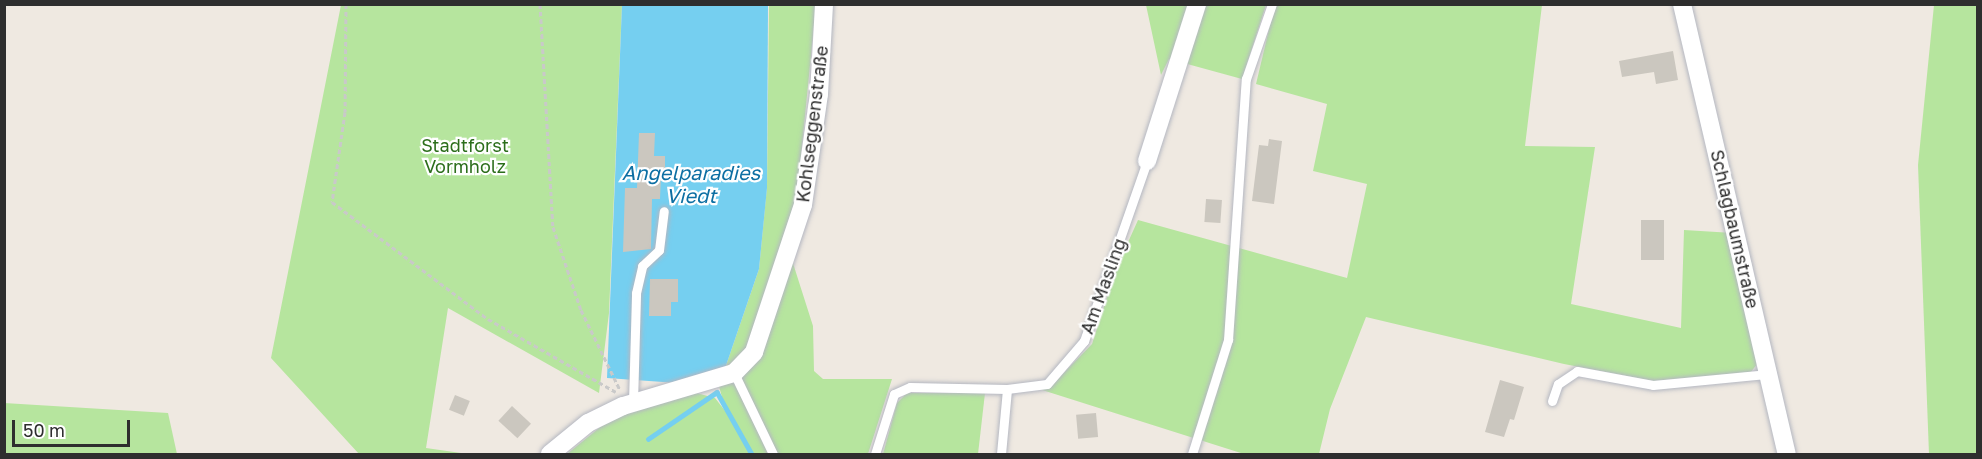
<!DOCTYPE html>
<html>
<head>
<meta charset="utf-8">
<style>
  body { margin:0 }
  #map { position:relative; width:1982px; height:459px; overflow:hidden; background:#efe9e1; font-family:"Golos Text",sans-serif }
  div>[style] { position:absolute }
  [style*='--x'] { left:calc(var(--x)*1px); top:calc(var(--y)*1px); width:calc(var(--w)*1px); rotate:calc(var(--a)*1deg) }
  .green>* { inset:0; background:#b6e59e }
  .water>* { inset:0; background:#75cff0 }
  .stream>* { height:4.5px; margin:-2.25px; padding:0 2.25px; transform-origin:2.25px; border-radius:2.25px; background:#75cff0 }
  .building>* { inset:0; background:#cbc7bf; transform-origin:0 0 }
  .path>* { height:3px; margin-top:-1.5px; transform-origin:0; background:repeating-linear-gradient(90deg,#c9c9c9 0 4.5px,transparent 0 7.5px) }
  .roads { filter:drop-shadow(0 0 2px #b4b7c1) drop-shadow(0 0 2px #b4b7c1) }
  .lane>* { height:9px; margin:-4.5px; padding:0 4.5px; transform-origin:4.5px; border-radius:4.5px; background:#fff }
  .street>* { height:18px; margin:-9px; padding:0 9px; transform-origin:9px; border-radius:9px; background:#fff }
  span { translate:-50% -50%; white-space:nowrap; text-align:center; line-height:1.15; -webkit-text-stroke:4.5px #fff; paint-order:stroke }
  .street-label { font-size:18px; color:#2e2e2e }
  .park-label { font-size:18px; color:#2c6e1b }
  .water-label { font-size:20px; color:#0d6fa3; font-style:italic }
  .frame { position:absolute; inset:0; border:6px solid #2e2e2e; pointer-events:none }
  .scale { position:absolute; left:12px; top:420px; width:118px; height:27px; box-sizing:border-box; border:3px solid #2e2e2e; border-top:0; padding-left:8px; font-size:18px; line-height:21px; white-space:nowrap; color:#2e2e2e; -webkit-text-stroke:4px #fff; paint-order:stroke }
</style>
</head>
<body>
<div id="map">
  <div class="green">
    <div style="clip-path:polygon(1275px 4px,1542px 5px,1525px 146px,1595px 147px,1571px 304px,1681px 328px,1684px 230px,1733px 233px,1758px 363px,1750px 373px,1653px 381px,1564px 364px,1366px 317px,1330px 409px,1319px 454px,1244px 454px,1039px 389px,1051px 386px,1092px 344px,1116px 269px,1138px 220px,1347px 278px,1367px 184px,1313px 171px,1327px 104px,1256px 84px)"></div>
    <div style="clip-path:polygon(341px 5px,622px 5px,609px 313px,599px 393px,448px 308px,426px 448px,468px 454px,359px 454px,271px 358px)"></div>
    <div style="clip-path:polygon(769px 5px,816px 5px,791px 257px,813px 326px,814px 371px,823px 379px,892px 379px,868px 454px,567px 454px,604px 424px,626px 412px,689px 391px,715px 398px,726px 412px,719px 386px,759px 269px,767px 187px)"></div>
    <div style="clip-path:polygon(1146px 5px,1266px 5px,1242px 79px,1169px 59px,1161px 75px)"></div>
    <div style="clip-path:polygon(1934px 5px,1977px 5px,1977px 454px,1929px 454px,1918px 165px)"></div>
    <div style="clip-path:polygon(907px 393px,985px 393px,978px 454px,883px 454px,897px 403px)"></div>
    <div style="clip-path:polygon(4px 403px,168px 413px,177px 454px,5px 454px)"></div>
  </div>
  <div class="water">
    <div style="clip-path:polygon(622px 5px,768px 5px,767px 188px,759px 269px,719px 386px,607px 378px)"></div>
  </div>
  <div class="stream">
    <div style="--x:648;--y:439;--w:83;--a:-34.3"></div>
    <div style="--x:717;--y:392;--w:71;--a:60.6"></div>
  </div>
  <div class="building">
    <div style="clip-path:polygon(1673px 51px,1678px 80px,1656px 84px,1654px 72px,1622px 77px,1619px 61px)"></div>
    <div style="clip-path:polygon(639px 133px,655px 133px,654px 156px,665px 156px,665px 174px,661px 174px,660px 199px,652px 199px,651px 249px,623px 252px,625px 188px,637px 188px)"></div>
    <div style="clip-path:polygon(1269px 139px,1282px 141px,1274px 204px,1252px 201px,1259px 145px,1268px 146px)"></div>
    <div style="left:1206px;top:199px;width:16px;height:23px;rotate:4deg"></div>
    <div style="left:1641px;top:220px;width:23px;height:40px"></div>
    <div style="clip-path:polygon(650px 279px,678px 279px,678px 302px,671px 302px,671px 316px,649px 316px)"></div>
    <div style="clip-path:polygon(1500px 380px,1524px 387px,1514px 420px,1510px 419px,1504px 437px,1485px 432px)"></div>
    <div style="left:455px;top:395px;width:16px;height:16px;rotate:22deg"></div>
    <div style="left:512px;top:406px;width:26px;height:20px;rotate:43deg"></div>
    <div style="left:1096px;top:413px;width:24px;height:20px;rotate:85deg"></div>
  </div>
  <div class="path">
    <div style="--x:346;--y:4;--w:108;--a:90.5"></div>
    <div style="--x:345;--y:112;--w:91;--a:98.2"></div>
    <div style="--x:332;--y:202;--w:195;--a:36.9"></div>
    <div style="--x:488;--y:319;--w:147;--a:29.7"></div>
    <div style="--x:540;--y:4;--w:223;--a:86.7"></div>
    <div style="--x:553;--y:227;--w:88;--a:71.4"></div>
    <div style="--x:581;--y:310;--w:89;--a:64"></div>
  </div>
  <div class="roads">
    <div class="lane">
      <div style="--x:734;--y:373;--w:90;--a:64.3"></div>
      <div style="--x:1552;--y:401;--w:18;--a:-71"></div>
      <div style="--x:1558;--y:384;--w:23;--a:-34"></div>
      <div style="--x:1577;--y:371;--w:77;--a:10.4"></div>
      <div style="--x:1653;--y:385;--w:116;--a:-5.5"></div>
      <div style="--x:633;--y:403;--w:110;--a:-88.4"></div>
      <div style="--x:636;--y:293;--w:28;--a:-77"></div>
      <div style="--x:642;--y:266;--w:23;--a:-43"></div>
      <div style="--x:659;--y:250;--w:39;--a:-83"></div>
      <div style="--x:875;--y:454;--w:63;--a:-72.4"></div>
      <div style="--x:894;--y:394;--w:17;--a:-24"></div>
      <div style="--x:910;--y:387;--w:97;--a:1.2"></div>
      <div style="--x:1007;--y:389;--w:40;--a:-7.1"></div>
      <div style="--x:1047;--y:384;--w:57;--a:-49.3"></div>
      <div style="--x:1084;--y:341;--w:191;--a:-70.7"></div>
      <div style="--x:1001;--y:454;--w:65;--a:-84.7"></div>
      <div style="--x:1192;--y:454;--w:120;--a:-72.5"></div>
      <div style="--x:1228;--y:340;--w:262;--a:-86.1"></div>
      <div style="--x:1246;--y:79;--w:79;--a:-70.9"></div>
    </div>
    <div class="street">
      <div style="--x:1682;--y:4;--w:462;--a:76.9"></div>
      <div style="--x:1147;--y:161;--w:165;--a:-72.3"></div>
      <div style="--x:550;--y:454;--w:49;--a:-39.2"></div>
      <div style="--x:588;--y:423;--w:39;--a:-26"></div>
      <div style="--x:623;--y:406;--w:116;--a:-16.6"></div>
      <div style="--x:734;--y:373;--w:29;--a:-46"></div>
      <div style="--x:754;--y:352;--w:155;--a:-71.6"></div>
      <div style="--x:803;--y:205;--w:112;--a:-81.8"></div>
      <div style="--x:819;--y:94;--w:90;--a:-86.8"></div>
    </div>
  </div>
  <div class="street-label">
    <span style="left:812px;top:124px;rotate:-83deg">Kohlseggenstraße</span>
    <span style="left:1735px;top:229px;rotate:77deg">Schlagbaumstraße</span>
    <span style="left:1103px;top:286px;rotate:-70deg">Am Masling</span>
  </div>
  <div class="park-label">
    <span style="left:465px;top:156px">Stadtforst<br>Vormholz</span>
  </div>
  <div class="water-label">
    <span style="left:691px;top:184px">Angelparadies<br>Viedt</span>
  </div>
  <div class="frame"></div>
  <div class="scale">50 m</div>
</div>
</body>
</html>
